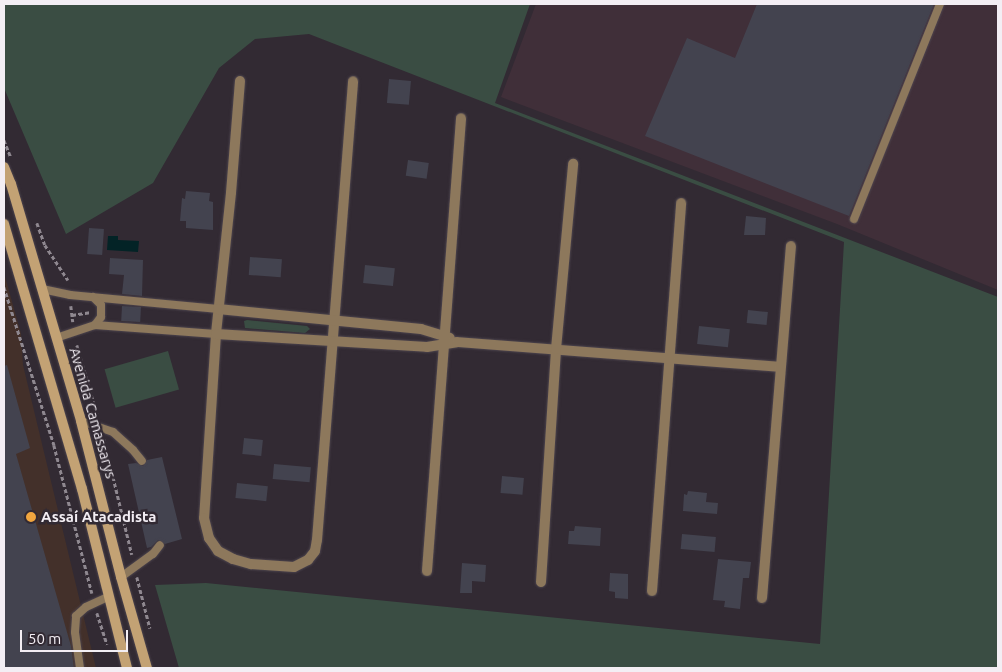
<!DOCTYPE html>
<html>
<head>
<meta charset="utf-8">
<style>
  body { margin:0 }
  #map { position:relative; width:1002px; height:672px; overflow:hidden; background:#322a33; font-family:Ubuntu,sans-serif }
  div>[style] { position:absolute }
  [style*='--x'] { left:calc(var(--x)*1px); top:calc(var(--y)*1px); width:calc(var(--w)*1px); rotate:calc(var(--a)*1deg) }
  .commercial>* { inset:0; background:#43302a }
  .industrial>* { inset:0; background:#402f39 }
  .green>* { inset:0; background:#3a4d43; transform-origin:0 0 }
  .water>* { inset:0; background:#032326 }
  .building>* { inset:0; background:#43434f; transform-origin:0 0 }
  .path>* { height:2.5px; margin-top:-1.25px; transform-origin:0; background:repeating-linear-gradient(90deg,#8f8890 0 4px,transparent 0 6.5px) }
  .roads { filter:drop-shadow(0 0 1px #4d454e) drop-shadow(0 0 1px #4d454e) }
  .lane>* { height:8px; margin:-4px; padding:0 4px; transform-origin:4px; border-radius:4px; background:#8d785c }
  .street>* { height:10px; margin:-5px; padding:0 5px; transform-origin:5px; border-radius:5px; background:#8d785c }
  .secondary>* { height:10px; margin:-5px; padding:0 5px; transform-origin:5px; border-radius:5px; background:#c3a274 }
  .dots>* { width:14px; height:14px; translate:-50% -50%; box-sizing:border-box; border:2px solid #322a33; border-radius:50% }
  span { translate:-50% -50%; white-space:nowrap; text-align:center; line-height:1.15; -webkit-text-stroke:5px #322a33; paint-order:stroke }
  .street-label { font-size:15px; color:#f3eef4 }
  .poi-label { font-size:15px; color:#f3eef4; font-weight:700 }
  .left { translate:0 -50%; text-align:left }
  .frame { position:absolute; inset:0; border:5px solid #f3eef4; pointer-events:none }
  .scale { position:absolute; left:20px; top:630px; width:108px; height:22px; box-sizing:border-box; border:2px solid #f3eef4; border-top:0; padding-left:6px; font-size:15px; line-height:18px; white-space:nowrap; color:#f3eef4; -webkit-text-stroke:4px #322a33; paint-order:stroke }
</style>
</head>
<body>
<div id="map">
  <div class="commercial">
    <div style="clip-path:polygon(4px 273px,21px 334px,23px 365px,96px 668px,4px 668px)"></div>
  </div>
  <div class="industrial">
    <div style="clip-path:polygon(536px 4px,998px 4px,998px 290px,837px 224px,501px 97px)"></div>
  </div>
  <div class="green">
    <div style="clip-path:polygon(4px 4px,530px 4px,495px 103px,998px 297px,998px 668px,179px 668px,155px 585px,206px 583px,820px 644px,844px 242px,309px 34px,255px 39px,219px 68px,153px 183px,66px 234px,4px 88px)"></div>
    <div style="clip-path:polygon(247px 320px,307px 326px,310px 329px,305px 333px,245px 328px,244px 321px)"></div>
    <div style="left:168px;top:351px;width:40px;height:66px;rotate:74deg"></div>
  </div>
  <div class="water">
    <div style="clip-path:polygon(108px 236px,118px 236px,118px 240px,139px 241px,138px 252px,107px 250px)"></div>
  </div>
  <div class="building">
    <div style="clip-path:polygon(757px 4px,934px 4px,849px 216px,645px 136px,687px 38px,735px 58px)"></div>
    <div style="left:389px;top:79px;width:22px;height:24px;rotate:5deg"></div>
    <div style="left:408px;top:160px;width:21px;height:16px;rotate:8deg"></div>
    <div style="clip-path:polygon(186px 191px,210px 193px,209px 201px,213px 202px,213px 230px,186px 228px,186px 221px,180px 221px,182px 198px,185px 199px)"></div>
    <div style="clip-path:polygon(746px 216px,766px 218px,765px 235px,744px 235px)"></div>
    <div style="left:89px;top:228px;width:15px;height:26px;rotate:4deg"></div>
    <div style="left:250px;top:257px;width:32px;height:18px;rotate:4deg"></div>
    <div style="clip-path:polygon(110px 258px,143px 260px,142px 296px,122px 294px,124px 275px,109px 274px)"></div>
    <div style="left:365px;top:265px;width:30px;height:18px;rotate:6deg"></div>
    <div style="left:122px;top:306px;width:19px;height:15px;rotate:3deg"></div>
    <div style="left:748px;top:310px;width:20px;height:13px;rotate:6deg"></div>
    <div style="left:699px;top:326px;width:31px;height:18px;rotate:6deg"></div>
    <div style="clip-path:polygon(7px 365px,30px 448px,16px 454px,71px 646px,74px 668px,4px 668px,4px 366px)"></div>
    <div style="left:244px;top:438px;width:19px;height:16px;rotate:6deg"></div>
    <div style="clip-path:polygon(162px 457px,182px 539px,165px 544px,158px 540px,151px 547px,147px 548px,128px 464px,136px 463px,143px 466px,147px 460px)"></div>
    <div style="left:274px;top:464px;width:37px;height:15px;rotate:5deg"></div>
    <div style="left:502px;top:476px;width:22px;height:17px;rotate:5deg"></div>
    <div style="left:237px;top:483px;width:31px;height:15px;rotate:6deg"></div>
    <div style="clip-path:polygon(688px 491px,707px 493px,706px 502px,718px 503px,717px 514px,683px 511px,684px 494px,687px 495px)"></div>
    <div style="clip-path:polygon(575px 526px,601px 528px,600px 546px,568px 544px,569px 531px,574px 531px)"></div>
    <div style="left:682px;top:534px;width:34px;height:15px;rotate:5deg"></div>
    <div style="clip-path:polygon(718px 559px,751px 562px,749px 578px,743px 578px,740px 609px,724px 607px,725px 601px,713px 600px)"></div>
    <div style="clip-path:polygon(462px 563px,486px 565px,485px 582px,472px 581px,472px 593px,460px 593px)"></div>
    <div style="clip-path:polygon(610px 573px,628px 574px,628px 599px,615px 598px,615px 592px,609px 591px)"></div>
  </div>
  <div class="path">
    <div style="--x:4;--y:140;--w:18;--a:68"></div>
    <div style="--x:37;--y:223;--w:23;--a:70"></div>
    <div style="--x:45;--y:245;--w:42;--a:56.7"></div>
    <div style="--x:4;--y:287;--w:166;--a:72.4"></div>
    <div style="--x:54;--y:445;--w:153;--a:75.6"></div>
    <div style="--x:71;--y:306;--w:16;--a:83"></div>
    <div style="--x:72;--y:315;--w:18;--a:-9"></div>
    <div style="--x:77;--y:345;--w:72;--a:73.8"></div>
    <div style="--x:104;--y:439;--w:119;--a:76.4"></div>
    <div style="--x:137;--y:577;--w:53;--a:75.7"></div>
    <div style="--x:97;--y:613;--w:33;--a:72"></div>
  </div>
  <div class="roads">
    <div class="lane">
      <div style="--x:854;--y:219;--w:232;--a:-68.2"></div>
      <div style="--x:42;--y:289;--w:29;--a:12"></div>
      <div style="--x:70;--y:295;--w:149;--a:5.4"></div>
      <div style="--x:93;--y:297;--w:11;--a:45"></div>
      <div style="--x:101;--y:305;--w:12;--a:90"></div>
      <div style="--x:101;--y:317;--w:10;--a:127"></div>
      <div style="--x:56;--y:338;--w:41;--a:-18.4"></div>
      <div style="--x:95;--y:325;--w:121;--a:4.3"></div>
      <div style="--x:81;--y:421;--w:34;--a:19"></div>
      <div style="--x:113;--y:432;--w:27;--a:42"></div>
      <div style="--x:133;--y:450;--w:14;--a:51"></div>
      <div style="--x:121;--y:577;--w:39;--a:-36"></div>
      <div style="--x:153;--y:554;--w:11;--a:-52"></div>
      <div style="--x:80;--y:668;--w:36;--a:-98"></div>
      <div style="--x:75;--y:632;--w:16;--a:-86"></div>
      <div style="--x:76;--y:616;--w:13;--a:-42"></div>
      <div style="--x:86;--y:607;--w:23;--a:-25"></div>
    </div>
    <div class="street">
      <div style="--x:240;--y:81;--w:112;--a:94.6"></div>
      <div style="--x:231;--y:193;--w:142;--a:96.1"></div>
      <div style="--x:216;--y:334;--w:184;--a:93.7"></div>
      <div style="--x:204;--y:518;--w:21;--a:76"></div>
      <div style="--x:209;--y:538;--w:16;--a:55"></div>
      <div style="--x:218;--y:551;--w:17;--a:28"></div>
      <div style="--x:233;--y:559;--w:19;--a:16"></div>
      <div style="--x:251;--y:564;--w:43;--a:4"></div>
      <div style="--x:294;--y:567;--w:16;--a:-27"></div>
      <div style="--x:308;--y:560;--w:11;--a:-52"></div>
      <div style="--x:315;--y:551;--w:11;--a:-80"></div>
      <div style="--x:317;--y:540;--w:460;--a:-85.5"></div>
      <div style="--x:218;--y:309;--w:204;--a:5.6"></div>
      <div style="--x:421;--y:329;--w:30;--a:17"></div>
      <div style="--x:216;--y:334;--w:211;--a:3.5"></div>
      <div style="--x:427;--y:347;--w:30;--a:-9"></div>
      <div style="--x:457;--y:342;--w:324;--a:4.4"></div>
      <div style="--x:427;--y:571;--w:454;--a:-85.7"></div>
      <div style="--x:541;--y:582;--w:233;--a:-86.3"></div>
      <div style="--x:556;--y:349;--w:186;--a:-84.7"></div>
      <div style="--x:652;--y:591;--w:389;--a:-85.7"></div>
      <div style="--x:762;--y:598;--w:353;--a:-85.3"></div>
    </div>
    <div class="secondary">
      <div style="--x:4;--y:167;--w:18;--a:68"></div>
      <div style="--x:11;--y:184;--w:247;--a:73.5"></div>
      <div style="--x:81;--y:421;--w:161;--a:75.6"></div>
      <div style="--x:121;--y:577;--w:95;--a:74.1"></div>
      <div style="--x:4;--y:224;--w:276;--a:73.6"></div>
      <div style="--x:82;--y:489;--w:185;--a:75.9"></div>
    </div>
  </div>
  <div class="dots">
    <div style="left:31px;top:517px;background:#f1a63f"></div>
  </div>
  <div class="street-label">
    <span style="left:93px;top:413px;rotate:74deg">Avenida Camassarys</span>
  </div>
  <div class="poi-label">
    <span class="left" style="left:41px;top:517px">Assaí Atacadista</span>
  </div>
  <div class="frame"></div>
  <div class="scale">50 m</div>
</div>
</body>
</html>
